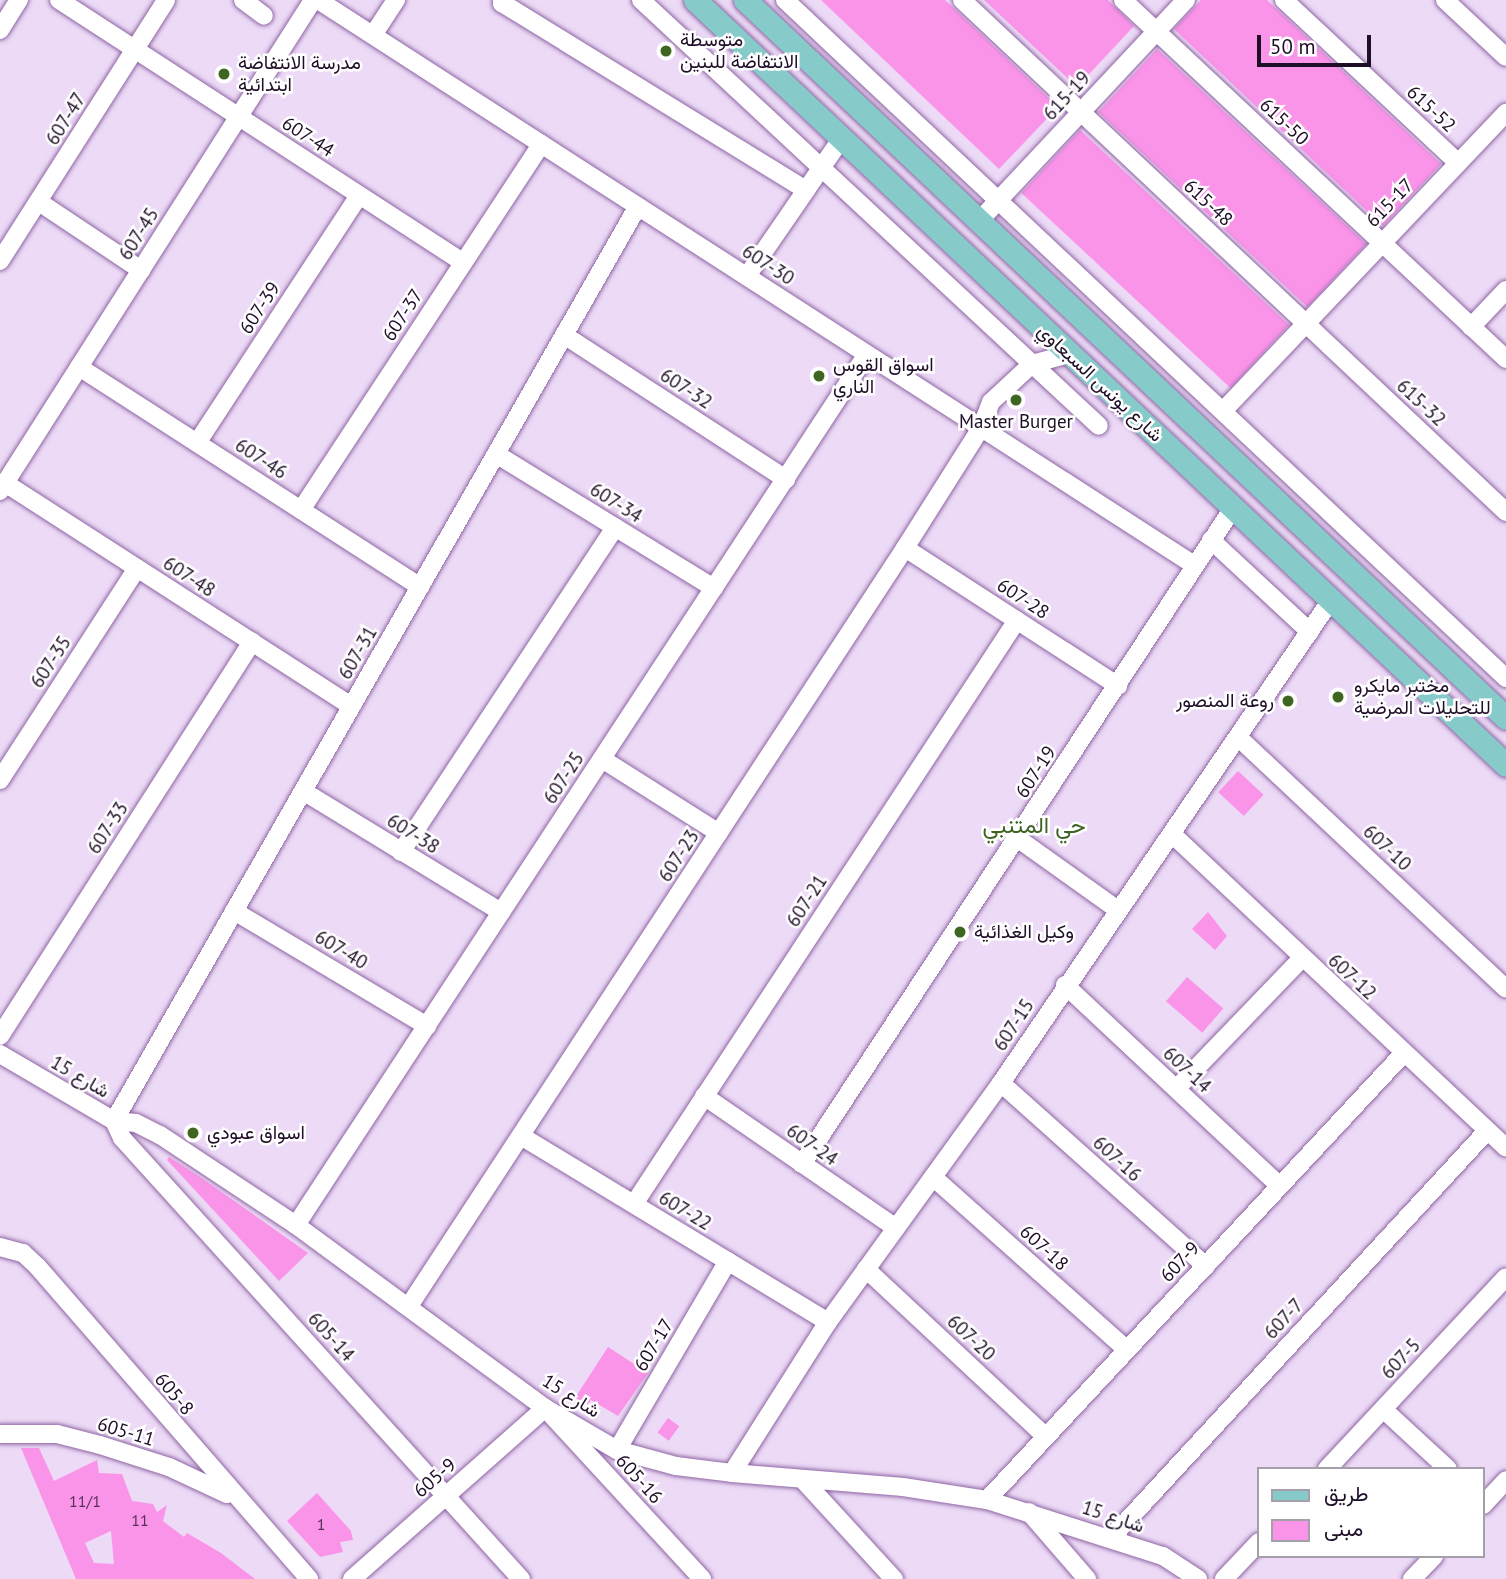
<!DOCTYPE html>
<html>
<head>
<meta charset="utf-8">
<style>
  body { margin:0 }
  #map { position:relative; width:1506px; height:1579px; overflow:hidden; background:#ecdaf6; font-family:"PT Sans",Vazirmatn,sans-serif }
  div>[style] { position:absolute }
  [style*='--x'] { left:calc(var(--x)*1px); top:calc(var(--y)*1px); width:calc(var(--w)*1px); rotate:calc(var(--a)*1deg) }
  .building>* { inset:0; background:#fa94e8; transform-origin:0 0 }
  .roads { filter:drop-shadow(0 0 2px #8f65a4) drop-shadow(0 0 2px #8f65a4) }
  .minor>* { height:18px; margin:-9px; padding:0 9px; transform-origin:9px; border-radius:9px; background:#fff }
  .major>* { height:23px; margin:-11.5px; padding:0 11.5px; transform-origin:11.5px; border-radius:11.5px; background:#86cbca }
  .dots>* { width:19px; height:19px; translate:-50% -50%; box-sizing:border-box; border:4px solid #fff; border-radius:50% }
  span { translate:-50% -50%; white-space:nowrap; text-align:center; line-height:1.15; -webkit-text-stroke:5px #fff; paint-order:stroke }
  .number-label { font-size:16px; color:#563057 }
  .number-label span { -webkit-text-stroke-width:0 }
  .poi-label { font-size:19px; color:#1f0e27 }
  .left { translate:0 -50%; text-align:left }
  .right { translate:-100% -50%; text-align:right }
  .street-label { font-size:19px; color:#1f0e27 }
  .quarter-label { font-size:23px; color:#3f6223 }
  .legend { position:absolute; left:1257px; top:1467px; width:228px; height:91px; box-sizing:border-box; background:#fff; border:2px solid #a59fa9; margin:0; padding:9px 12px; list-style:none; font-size:21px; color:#1f0e27 }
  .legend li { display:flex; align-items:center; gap:14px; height:35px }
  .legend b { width:35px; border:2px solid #a59fa9 }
  .scale { position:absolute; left:1257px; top:35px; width:114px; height:32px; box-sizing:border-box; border:4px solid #1f0e27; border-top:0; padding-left:9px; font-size:21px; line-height:24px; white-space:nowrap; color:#1f0e27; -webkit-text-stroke:5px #fff; paint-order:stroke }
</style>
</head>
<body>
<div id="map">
  <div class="building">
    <div style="clip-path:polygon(821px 0,945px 0,1058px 107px,999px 169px)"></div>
    <div style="clip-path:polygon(984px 0,1108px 0,1134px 26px,1077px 87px)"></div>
    <div style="clip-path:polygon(1201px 0,1267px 0,1441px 164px,1383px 226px,1174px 29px)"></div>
    <div style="left:1157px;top:49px;width:286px;height:86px;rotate:43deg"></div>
    <div style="left:1080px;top:130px;width:286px;height:86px;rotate:43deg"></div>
    <div style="left:1238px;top:771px;width:35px;height:29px;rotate:43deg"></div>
    <div style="clip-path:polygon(1208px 912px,1227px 936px,1215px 950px,1192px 929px)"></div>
    <div style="left:1187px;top:977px;width:48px;height:32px;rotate:41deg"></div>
    <div style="clip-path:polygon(169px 1157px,203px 1179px,308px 1253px,279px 1281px,167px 1160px)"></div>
    <div style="clip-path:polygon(608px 1347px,648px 1373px,618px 1416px,591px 1400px,586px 1408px,573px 1401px)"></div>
    <div style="left:668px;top:1418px;width:14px;height:18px;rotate:36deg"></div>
    <div style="clip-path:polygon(evenodd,21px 1448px,39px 1448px,54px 1481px,97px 1460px,99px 1473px,122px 1474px,132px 1501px,153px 1504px,157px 1512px,167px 1505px,163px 1521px,184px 1537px,187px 1533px,221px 1553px,255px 1579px,76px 1579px,21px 1448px,111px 1531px,114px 1564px,94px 1563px,85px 1543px,111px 1531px)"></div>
    <div style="clip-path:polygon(317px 1493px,351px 1531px,353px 1540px,340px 1542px,343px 1552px,320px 1557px,287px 1521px)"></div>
  </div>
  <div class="roads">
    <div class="minor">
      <div style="--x:59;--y:0;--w:482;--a:33"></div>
      <div style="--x:243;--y:0;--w:26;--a:37"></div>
      <div style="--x:318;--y:0;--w:1042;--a:32.82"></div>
      <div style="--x:504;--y:0;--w:4;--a:124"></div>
      <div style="--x:502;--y:3;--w:357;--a:31.6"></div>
      <div style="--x:641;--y:0;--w:625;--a:42.93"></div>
      <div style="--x:785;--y:0;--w:990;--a:43.24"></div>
      <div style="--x:962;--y:0;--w:747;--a:43.26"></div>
      <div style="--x:1123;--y:0;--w:525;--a:43.15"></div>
      <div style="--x:1284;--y:0;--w:238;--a:43.1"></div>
      <div style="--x:1445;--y:0;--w:83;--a:43.1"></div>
      <div style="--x:0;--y:30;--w:36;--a:-58"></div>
      <div style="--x:373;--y:35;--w:42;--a:-56.7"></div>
      <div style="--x:39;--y:202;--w:123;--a:33.7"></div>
      <div style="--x:979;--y:221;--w:303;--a:-46.9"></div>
      <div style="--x:0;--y:261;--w:309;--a:-57.5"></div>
      <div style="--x:747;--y:276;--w:168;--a:-55.5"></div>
      <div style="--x:1471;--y:327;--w:51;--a:-46.6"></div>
      <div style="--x:564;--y:335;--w:265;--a:33"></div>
      <div style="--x:79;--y:367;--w:406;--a:32.8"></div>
      <div style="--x:1223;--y:411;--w:411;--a:-46.5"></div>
      <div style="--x:197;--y:443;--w:296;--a:-56.8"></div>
      <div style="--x:496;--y:454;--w:256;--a:31.6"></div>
      <div style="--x:5;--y:483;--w:412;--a:32.8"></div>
      <div style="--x:0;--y:491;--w:582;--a:-57.48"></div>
      <div style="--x:301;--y:510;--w:438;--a:-56.7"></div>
      <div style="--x:1211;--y:540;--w:135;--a:42.9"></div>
      <div style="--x:905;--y:548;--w:254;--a:32.9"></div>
      <div style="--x:1239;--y:738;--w:366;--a:43.2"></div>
      <div style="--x:602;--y:759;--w:138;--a:32.3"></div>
      <div style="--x:0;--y:780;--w:252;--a:-57.1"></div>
      <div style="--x:303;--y:791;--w:232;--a:31.4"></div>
      <div style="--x:1172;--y:834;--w:458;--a:43.2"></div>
      <div style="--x:1017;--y:838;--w:124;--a:35.5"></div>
      <div style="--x:401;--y:852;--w:389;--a:-56.6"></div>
      <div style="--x:234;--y:911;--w:225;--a:30.8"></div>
      <div style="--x:1065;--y:985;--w:294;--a:43.1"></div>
      <div style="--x:0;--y:1036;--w:468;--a:-57.4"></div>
      <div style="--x:0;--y:1054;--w:132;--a:30.4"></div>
      <div style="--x:114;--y:1121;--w:22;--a:5"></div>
      <div style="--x:136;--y:1123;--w:27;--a:27"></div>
      <div style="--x:160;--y:1135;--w:163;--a:33.5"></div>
      <div style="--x:296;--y:1225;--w:309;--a:36.3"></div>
      <div style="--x:545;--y:1408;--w:83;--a:30.3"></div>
      <div style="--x:617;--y:1450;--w:61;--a:15.2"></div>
      <div style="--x:676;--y:1466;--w:56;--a:7.1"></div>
      <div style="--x:732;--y:1473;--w:172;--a:4.7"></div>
      <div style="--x:903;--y:1487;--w:85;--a:8.8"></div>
      <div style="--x:987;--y:1500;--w:185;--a:17.7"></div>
      <div style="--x:1163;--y:1556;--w:42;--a:33.3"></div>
      <div style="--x:1001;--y:1083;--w:275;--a:41.8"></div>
      <div style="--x:1177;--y:1088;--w:179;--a:-46.1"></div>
      <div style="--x:704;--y:1096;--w:233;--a:34.5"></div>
      <div style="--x:521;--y:1136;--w:359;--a:31.2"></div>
      <div style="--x:802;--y:1164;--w:785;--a:-56.69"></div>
      <div style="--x:933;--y:1177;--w:260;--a:41.7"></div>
      <div style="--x:634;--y:1204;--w:698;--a:-56.74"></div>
      <div style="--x:296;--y:1225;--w:1041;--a:-56.75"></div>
      <div style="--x:0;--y:1247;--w:24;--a:15"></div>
      <div style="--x:23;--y:1253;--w:19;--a:43"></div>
      <div style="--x:37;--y:1266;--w:415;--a:49"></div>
      <div style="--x:866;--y:1269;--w:246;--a:43"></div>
      <div style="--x:409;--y:1306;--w:906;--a:-56.8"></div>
      <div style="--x:905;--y:548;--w:142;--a:-57.7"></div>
      <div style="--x:981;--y:428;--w:28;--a:-69"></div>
      <div style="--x:991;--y:402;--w:56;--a:-42.8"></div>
      <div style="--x:1032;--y:364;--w:39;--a:-15"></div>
      <div style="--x:1383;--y:1409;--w:88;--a:42.7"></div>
      <div style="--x:0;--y:1434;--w:57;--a:0"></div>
      <div style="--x:57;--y:1434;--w:44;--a:14.3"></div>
      <div style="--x:100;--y:1445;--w:72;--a:17.7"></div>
      <div style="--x:169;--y:1467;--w:64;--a:25"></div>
      <div style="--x:617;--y:1450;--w:219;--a:-59.6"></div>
      <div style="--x:1327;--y:1469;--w:262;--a:-47"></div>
      <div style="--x:732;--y:1473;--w:179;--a:-57.6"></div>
      <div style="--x:828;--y:1322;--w:295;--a:-54.1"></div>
      <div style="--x:1001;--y:1083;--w:585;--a:-55.66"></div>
      <div style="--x:805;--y:1482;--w:132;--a:47.5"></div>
      <div style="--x:987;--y:1500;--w:611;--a:-46.99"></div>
      <div style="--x:1483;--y:1505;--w:34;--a:-47"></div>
      <div style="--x:1029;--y:1512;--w:89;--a:49.1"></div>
      <div style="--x:1112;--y:1537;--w:553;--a:-47.27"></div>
      <div style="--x:352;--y:1579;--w:258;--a:-41.5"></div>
      <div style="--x:545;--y:1408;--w:232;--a:47.4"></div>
      <div style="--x:521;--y:1579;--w:595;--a:-132.14"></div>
      <div style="--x:122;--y:1138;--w:19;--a:-115"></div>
      <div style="--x:114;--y:1121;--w:1054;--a:-60.2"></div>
      <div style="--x:1224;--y:1579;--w:51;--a:-46.6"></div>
      <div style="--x:1412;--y:1579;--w:32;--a:-46"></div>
    </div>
    <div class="major">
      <div style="--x:695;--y:0;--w:1115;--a:43.33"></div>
      <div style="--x:745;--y:0;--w:1046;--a:43.33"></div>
    </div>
  </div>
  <div class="dots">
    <div style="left:666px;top:51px;background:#3f6620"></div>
    <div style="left:224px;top:74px;background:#3f6620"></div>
    <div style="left:819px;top:376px;background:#3f6620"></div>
    <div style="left:1016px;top:400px;background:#3f6620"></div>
    <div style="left:1338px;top:697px;background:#3f6620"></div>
    <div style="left:1288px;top:701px;background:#3f6620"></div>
    <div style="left:960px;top:932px;background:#3f6620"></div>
    <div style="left:193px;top:1133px;background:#3f6620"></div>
  </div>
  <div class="number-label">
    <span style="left:85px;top:1501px">11/1</span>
    <span style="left:140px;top:1520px">11</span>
    <span style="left:321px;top:1524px">1</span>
  </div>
  <div class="poi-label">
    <span class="left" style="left:680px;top:51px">متوسطة<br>الانتفاضة للبنين</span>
    <span class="left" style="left:238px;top:74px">مدرسة الانتفاضة<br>ابتدائية</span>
    <span class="left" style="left:833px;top:376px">اسواق القوس<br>الناري</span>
    <span style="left:1016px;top:422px">Master Burger</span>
    <span class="left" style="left:1354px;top:697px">مختبر مايكرو<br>للتحليلات المرضية</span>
    <span class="right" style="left:1274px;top:701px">روعة المنصور</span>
    <span class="left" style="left:974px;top:932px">وكيل الغذائية</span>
    <span class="left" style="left:207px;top:1133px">اسواق عبودي</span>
  </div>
  <div class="street-label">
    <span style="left:1067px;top:96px;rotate:-47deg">615-19</span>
    <span style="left:1431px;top:109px;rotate:43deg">615-52</span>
    <span style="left:66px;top:119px;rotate:-58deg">607-47</span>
    <span style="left:1284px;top:122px;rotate:43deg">615-50</span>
    <span style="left:308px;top:137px;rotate:33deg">607-44</span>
    <span style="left:1208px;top:203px;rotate:43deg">615-48</span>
    <span style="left:1390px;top:203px;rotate:-46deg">615-17</span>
    <span style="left:139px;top:234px;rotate:-58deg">607-45</span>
    <span style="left:768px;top:265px;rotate:33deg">607-30</span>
    <span style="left:260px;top:308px;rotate:-57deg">607-39</span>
    <span style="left:403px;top:315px;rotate:-57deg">607-37</span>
    <span style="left:1100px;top:383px;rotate:43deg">شارع يونس السبعاوي</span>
    <span style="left:686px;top:389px;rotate:33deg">607-32</span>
    <span style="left:1421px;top:403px;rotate:43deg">615-32</span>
    <span style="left:261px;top:459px;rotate:33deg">607-46</span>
    <span style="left:616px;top:503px;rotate:32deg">607-34</span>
    <span style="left:189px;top:577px;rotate:33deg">607-48</span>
    <span style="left:1023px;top:599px;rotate:33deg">607-28</span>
    <span style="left:358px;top:653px;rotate:-60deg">607-31</span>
    <span style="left:51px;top:662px;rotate:-57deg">607-35</span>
    <span style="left:1036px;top:772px;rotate:-57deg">607-19</span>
    <span style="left:564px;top:778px;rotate:-57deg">607-25</span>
    <span style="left:108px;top:828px;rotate:-57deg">607-33</span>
    <span style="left:413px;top:834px;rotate:32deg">607-38</span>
    <span style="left:1387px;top:848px;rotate:43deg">607-10</span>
    <span style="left:679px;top:856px;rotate:-57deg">607-23</span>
    <span style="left:807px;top:901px;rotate:-57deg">607-21</span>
    <span style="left:341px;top:950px;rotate:31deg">607-40</span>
    <span style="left:1352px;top:977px;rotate:43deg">607-12</span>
    <span style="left:1014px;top:1025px;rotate:-57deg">607-15</span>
    <span style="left:1187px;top:1070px;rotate:43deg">607-14</span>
    <span style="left:80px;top:1077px;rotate:30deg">شارع 15</span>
    <span style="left:812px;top:1145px;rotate:35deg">607-24</span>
    <span style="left:1117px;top:1159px;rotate:42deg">607-16</span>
    <span style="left:685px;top:1211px;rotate:31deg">607-22</span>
    <span style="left:1044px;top:1248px;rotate:42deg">607-18</span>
    <span style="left:1180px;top:1262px;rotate:-47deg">607-9</span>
    <span style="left:1284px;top:1319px;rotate:-47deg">607-7</span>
    <span style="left:331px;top:1337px;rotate:48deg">605-14</span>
    <span style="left:971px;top:1338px;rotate:43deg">607-20</span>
    <span style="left:654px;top:1345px;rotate:-59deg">607-17</span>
    <span style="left:1401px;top:1359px;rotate:-47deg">607-5</span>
    <span style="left:174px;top:1394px;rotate:50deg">605-8</span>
    <span style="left:571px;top:1396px;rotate:32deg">شارع 15</span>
    <span style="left:126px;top:1432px;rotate:17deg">605-11</span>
    <span style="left:435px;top:1478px;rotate:-41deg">605-9</span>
    <span style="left:639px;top:1479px;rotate:48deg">605-16</span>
    <span style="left:1113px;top:1517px;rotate:18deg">شارع 15</span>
  </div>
  <div class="quarter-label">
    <span style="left:1034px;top:825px">حي المتنبي</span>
  </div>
  <ul class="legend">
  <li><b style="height:9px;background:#86cbca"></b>طريق</li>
  <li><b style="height:19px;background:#fa94e8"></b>مبنى</li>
  </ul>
  <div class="scale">50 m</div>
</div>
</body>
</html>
